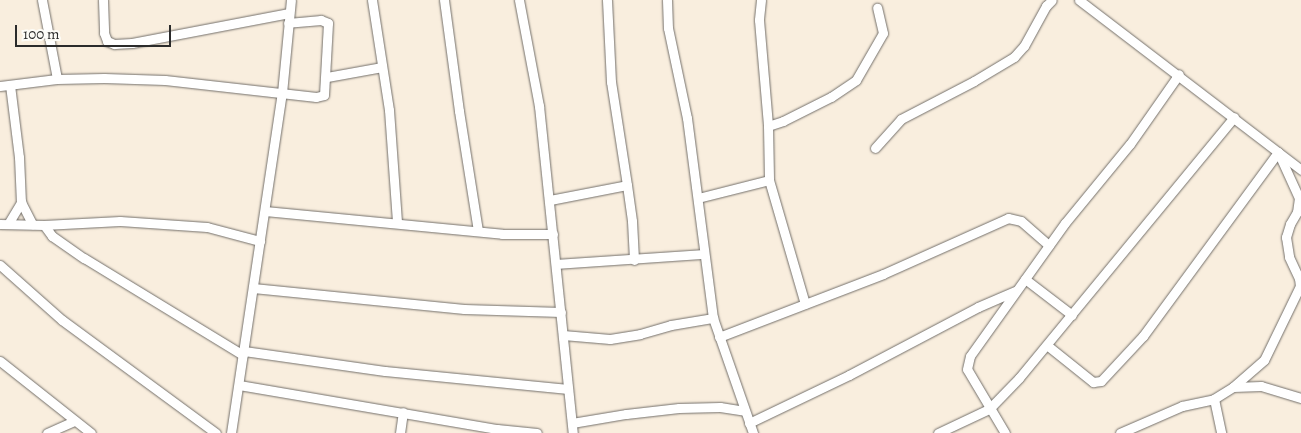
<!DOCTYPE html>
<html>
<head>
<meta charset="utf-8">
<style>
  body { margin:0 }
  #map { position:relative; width:1301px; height:433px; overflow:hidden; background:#f9eede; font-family:Alegreya,serif }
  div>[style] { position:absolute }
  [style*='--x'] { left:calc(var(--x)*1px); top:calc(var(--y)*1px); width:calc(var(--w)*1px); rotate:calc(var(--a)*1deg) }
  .roads { filter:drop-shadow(0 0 1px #736f6a) drop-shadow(0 0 1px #736f6a) }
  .minor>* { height:9px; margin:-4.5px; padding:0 4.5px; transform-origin:4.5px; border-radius:4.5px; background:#fff }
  span { translate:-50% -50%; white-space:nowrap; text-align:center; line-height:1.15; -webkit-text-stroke:4px #fdfcf7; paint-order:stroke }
  .scale { position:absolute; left:15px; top:25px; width:156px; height:22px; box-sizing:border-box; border:2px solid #2b2b2b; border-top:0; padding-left:6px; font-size:15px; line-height:18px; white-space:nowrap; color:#2b2b2b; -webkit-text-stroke:4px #fdfcf7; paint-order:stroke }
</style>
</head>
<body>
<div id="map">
  <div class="roads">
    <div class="minor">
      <div style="--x:42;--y:0;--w:80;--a:79.2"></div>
      <div style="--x:103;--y:0;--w:33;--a:88"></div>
      <div style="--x:104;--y:33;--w:9;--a:69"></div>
      <div style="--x:107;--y:41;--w:8;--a:23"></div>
      <div style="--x:114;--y:44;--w:18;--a:-3"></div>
      <div style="--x:132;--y:43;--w:160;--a:-10.8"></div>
      <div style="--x:372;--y:0;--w:111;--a:81.2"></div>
      <div style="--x:389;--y:110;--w:112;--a:85.9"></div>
      <div style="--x:444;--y:0;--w:112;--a:82.3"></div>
      <div style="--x:459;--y:111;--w:121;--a:81"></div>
      <div style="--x:519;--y:0;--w:108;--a:79.3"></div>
      <div style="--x:539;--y:106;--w:329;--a:84.1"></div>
      <div style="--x:667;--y:0;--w:28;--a:88"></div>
      <div style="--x:668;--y:28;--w:92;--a:78.1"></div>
      <div style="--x:687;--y:118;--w:202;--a:82.6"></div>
      <div style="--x:713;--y:318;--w:122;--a:70.8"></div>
      <div style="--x:761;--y:0;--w:20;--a:96"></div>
      <div style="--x:759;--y:20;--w:106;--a:85.1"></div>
      <div style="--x:768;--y:126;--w:54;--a:88.9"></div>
      <div style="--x:769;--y:180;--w:129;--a:73.8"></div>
      <div style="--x:1079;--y:0;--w:280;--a:37.4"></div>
      <div style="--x:327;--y:77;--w:56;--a:-10.3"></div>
      <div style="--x:10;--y:85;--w:73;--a:82.9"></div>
      <div style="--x:19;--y:157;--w:45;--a:87.5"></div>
      <div style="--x:21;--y:202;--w:25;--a:63"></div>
      <div style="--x:0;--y:86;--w:57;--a:-7"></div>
      <div style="--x:57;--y:79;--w:47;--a:-1.2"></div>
      <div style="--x:104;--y:78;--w:61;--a:1.9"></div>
      <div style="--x:165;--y:80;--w:152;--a:6.4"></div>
      <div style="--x:316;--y:97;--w:8;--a:-14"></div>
      <div style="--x:324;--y:95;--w:72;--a:-86.8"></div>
      <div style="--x:328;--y:23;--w:8;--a:-157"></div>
      <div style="--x:321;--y:20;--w:33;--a:175"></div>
      <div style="--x:768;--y:126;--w:16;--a:-18"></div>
      <div style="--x:783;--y:121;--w:54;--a:-26.6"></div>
      <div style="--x:831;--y:97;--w:30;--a:-34"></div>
      <div style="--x:856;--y:80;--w:54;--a:-60.1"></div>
      <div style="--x:883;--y:33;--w:26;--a:-103"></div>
      <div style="--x:875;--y:148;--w:39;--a:-48"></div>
      <div style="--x:901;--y:119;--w:82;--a:-27.5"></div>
      <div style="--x:974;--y:81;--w:47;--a:-31"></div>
      <div style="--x:1014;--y:57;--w:15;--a:-48"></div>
      <div style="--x:1024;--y:46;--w:46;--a:-61.2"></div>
      <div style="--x:1046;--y:6;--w:8;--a:-45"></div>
      <div style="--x:627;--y:185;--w:36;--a:82"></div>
      <div style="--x:632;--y:221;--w:39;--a:87"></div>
      <div style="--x:698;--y:198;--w:73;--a:-14.2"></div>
      <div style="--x:550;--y:200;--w:78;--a:-11"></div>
      <div style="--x:627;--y:185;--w:104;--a:-98.8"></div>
      <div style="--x:611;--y:82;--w:82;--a:-92.8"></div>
      <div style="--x:265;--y:211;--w:238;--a:5.5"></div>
      <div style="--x:502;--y:234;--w:51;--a:0"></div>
      <div style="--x:0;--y:224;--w:44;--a:1.3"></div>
      <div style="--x:44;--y:225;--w:76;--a:-3"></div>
      <div style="--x:120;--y:221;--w:87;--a:3.9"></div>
      <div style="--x:207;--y:227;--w:55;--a:14.8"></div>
      <div style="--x:8;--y:224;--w:26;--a:-59"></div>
      <div style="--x:44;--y:225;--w:14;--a:54"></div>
      <div style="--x:52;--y:236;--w:39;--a:35"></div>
      <div style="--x:84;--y:258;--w:186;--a:31.4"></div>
      <div style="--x:556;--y:264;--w:148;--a:-3.9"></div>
      <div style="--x:0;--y:265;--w:83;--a:41.6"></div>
      <div style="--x:62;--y:320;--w:191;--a:36.3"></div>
      <div style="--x:1025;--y:279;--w:59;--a:37.5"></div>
      <div style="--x:253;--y:288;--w:212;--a:5.7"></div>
      <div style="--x:464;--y:309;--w:97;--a:1.8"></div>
      <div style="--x:563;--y:335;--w:47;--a:4.9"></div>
      <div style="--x:610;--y:339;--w:30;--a:-9"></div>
      <div style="--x:640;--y:334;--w:32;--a:-16"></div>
      <div style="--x:671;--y:325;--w:43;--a:-9.5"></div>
      <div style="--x:719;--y:337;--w:176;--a:-21"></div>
      <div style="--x:883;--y:274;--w:137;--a:-24.1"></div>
      <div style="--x:1008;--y:218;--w:13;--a:13"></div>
      <div style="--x:1021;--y:221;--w:37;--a:41"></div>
      <div style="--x:1048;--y:346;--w:58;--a:38.7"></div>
      <div style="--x:1093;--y:382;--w:8;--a:-7"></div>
      <div style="--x:1101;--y:381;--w:62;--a:-47"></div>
      <div style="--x:1143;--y:336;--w:228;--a:-53.7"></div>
      <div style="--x:1278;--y:152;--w:51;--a:65.5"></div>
      <div style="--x:1299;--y:198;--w:14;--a:98"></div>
      <div style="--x:1297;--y:212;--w:14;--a:120"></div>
      <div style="--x:1290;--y:224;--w:14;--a:107"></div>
      <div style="--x:1286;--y:237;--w:20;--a:81"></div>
      <div style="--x:1289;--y:257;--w:23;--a:65"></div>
      <div style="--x:1299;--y:278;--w:8;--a:83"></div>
      <div style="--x:1300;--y:286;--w:82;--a:115.9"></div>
      <div style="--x:1264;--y:360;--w:41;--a:138.9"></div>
      <div style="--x:1233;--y:387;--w:22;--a:148"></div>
      <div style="--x:1214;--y:399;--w:35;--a:78"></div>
      <div style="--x:244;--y:351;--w:142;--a:8.1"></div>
      <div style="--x:385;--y:371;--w:184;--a:5.6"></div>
      <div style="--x:0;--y:361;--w:116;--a:38.4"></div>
      <div style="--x:239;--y:385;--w:262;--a:9.7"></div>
      <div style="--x:497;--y:429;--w:40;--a:5.7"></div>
      <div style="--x:1233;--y:387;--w:28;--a:-2"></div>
      <div style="--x:1261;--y:386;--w:42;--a:16.7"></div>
      <div style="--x:572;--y:423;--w:55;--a:-9.5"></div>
      <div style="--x:626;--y:414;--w:53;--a:-6.5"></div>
      <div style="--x:679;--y:408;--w:41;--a:-1.4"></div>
      <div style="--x:720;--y:407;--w:25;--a:9"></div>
      <div style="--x:749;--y:423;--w:111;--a:-25.6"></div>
      <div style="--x:849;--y:375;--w:146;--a:-27.8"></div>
      <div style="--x:978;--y:307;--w:40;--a:-23.4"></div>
      <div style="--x:47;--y:433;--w:30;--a:-24"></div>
      <div style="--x:231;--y:433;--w:344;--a:-81.5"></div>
      <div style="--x:282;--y:93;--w:93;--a:-84.5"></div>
      <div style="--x:400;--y:433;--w:21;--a:-82"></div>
      <div style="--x:938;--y:433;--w:56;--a:-25.2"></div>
      <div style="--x:989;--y:409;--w:43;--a:-45.9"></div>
      <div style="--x:1019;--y:378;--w:338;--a:-50.5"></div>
      <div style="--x:1005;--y:433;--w:74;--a:-120.7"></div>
      <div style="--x:967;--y:369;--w:13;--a:-77"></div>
      <div style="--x:970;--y:356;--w:163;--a:-54.5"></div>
      <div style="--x:1065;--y:223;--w:102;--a:-50.6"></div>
      <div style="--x:1130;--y:144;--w:85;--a:-55"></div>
      <div style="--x:1120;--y:433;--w:68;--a:-23.5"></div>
      <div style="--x:1182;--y:406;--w:33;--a:-12"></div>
    </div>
  </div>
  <div class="scale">100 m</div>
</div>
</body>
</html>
